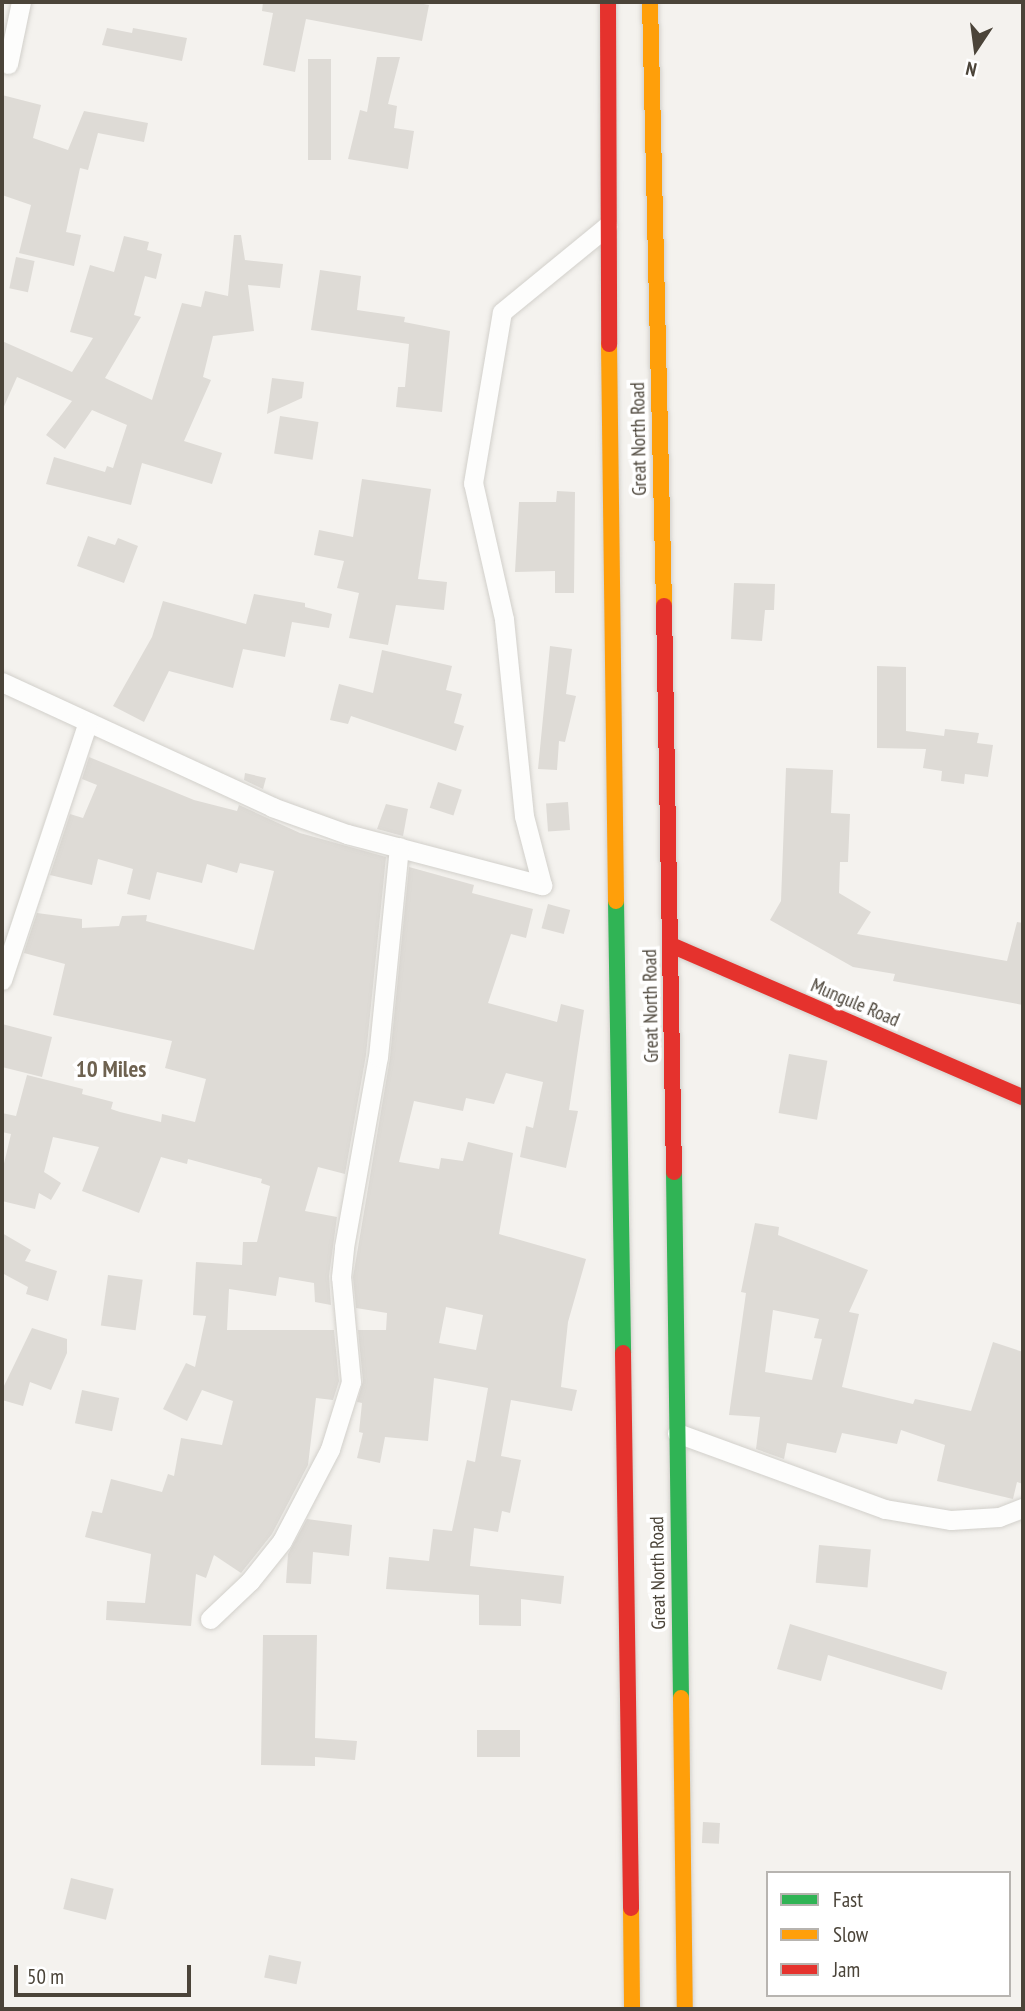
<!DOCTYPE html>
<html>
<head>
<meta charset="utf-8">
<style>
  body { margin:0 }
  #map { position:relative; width:1025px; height:2011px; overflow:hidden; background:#f4f2ee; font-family:"PT Sans Narrow",sans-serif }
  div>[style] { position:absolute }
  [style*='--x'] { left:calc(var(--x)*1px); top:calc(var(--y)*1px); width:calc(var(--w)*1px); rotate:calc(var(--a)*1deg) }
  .building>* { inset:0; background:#dedbd6; transform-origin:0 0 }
  .roads { filter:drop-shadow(0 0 2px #d2d0cb) drop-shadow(0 0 2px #d2d0cb) }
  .street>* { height:19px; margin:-9.5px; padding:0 9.5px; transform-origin:9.5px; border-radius:9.5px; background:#fdfdfc }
  .fast>* { height:16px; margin:-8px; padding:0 8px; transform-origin:8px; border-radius:8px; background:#30b455 }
  .slow>* { height:16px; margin:-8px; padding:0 8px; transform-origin:8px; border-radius:8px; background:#ff9f0a }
  .jam>* { height:16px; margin:-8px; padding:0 8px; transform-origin:8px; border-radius:8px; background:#e5322d }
  span { translate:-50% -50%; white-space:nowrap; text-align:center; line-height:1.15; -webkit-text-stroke:7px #fff; paint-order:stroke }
  .street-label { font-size:19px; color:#4b4439 }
  .quarter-label { font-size:23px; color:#6e6250; font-weight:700 }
  .frame { position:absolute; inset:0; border:4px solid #4b4439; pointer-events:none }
  .legend { position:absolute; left:766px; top:1871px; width:245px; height:126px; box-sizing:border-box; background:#fff; border:2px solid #b7b4b0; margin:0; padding:9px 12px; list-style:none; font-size:21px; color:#4b4439 }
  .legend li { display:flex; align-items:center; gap:14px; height:35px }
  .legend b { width:35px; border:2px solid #b7b4b0 }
  .north { position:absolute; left:941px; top:14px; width:70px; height:70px; -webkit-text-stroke:5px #fff; paint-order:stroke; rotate:193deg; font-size:19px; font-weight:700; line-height:28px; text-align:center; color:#4b4439 }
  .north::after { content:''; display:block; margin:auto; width:24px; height:32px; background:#4b4439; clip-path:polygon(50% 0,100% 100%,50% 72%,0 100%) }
  .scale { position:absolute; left:14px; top:1965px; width:177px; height:32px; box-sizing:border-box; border:4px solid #4b4439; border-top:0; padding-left:9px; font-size:21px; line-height:24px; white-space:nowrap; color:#4b4439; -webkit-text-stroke:5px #fff; paint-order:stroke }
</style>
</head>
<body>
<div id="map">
  <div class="building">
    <div style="clip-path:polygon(263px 2px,413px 2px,429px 5px,422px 41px,306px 19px,295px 72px,263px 65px,273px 13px,262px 11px)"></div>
    <div style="clip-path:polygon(107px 28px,132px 33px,133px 28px,187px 38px,182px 61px,102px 45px)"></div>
    <div style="clip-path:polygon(377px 57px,400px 57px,388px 104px,397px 106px,394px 128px,414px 131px,408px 169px,348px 159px,360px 110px,367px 112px)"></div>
    <div style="left:308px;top:59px;width:23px;height:101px"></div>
    <div style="clip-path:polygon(2px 95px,41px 105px,33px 138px,68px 150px,84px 111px,148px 123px,144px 142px,98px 133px,88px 170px,80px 168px,66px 232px,81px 235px,74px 266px,19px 253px,31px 205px,2px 195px)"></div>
    <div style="clip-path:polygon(234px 235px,241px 235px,245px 260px,283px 264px,280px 288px,248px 285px,254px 331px,213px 336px,203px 377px,211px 380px,184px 441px,222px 453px,212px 484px,142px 463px,131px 505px,46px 484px,54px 457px,105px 472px,107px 466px,113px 468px,127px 425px,92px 410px,65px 449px,46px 435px,72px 401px,17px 377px,2px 411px,2px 341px,72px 372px,93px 338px,70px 332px,90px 265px,114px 272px,124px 236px,149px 242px,147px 250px,162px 254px,156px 279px,145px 276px,134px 315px,141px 317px,105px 378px,152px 400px,182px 303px,201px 307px,205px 291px,228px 296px)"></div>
    <div style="left:16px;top:257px;width:19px;height:32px;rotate:12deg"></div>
    <div style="clip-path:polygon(320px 270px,361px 276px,357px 310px,405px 317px,404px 322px,450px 331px,442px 412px,396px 407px,398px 387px,405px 387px,409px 344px,311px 330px)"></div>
    <div style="clip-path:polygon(272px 378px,304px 382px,302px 398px,267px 414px)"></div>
    <div style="left:280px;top:416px;width:39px;height:38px;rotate:9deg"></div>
    <div style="clip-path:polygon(362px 479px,431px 489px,418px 579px,447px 582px,444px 610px,396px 605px,388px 645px,349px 638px,359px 593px,337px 588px,344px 561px,314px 555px,319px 530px,353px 537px)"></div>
    <div style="clip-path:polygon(557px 491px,575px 492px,574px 593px,555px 593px,555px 571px,515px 572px,519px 502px,556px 502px)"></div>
    <div style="clip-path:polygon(88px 536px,115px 545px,118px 538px,138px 546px,124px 583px,77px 566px)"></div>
    <div style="clip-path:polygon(734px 583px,775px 584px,774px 610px,765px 610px,762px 641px,731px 639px)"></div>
    <div style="clip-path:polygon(254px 594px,305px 603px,305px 607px,332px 614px,329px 628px,292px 622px,285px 657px,243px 649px,233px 688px,169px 671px,144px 722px,113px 706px,152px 637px,163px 601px,246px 624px)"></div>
    <div style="clip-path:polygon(550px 646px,572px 649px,566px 694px,576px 696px,565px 742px,559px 741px,557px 770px,538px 769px)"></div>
    <div style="clip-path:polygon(382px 650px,452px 666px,446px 690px,462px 694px,454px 723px,464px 726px,456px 751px,351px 716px,348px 724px,330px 720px,339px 684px,373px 693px)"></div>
    <div style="clip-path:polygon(877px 666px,906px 667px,906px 731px,944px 736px,945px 729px,979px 733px,977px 743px,993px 745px,988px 777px,965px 774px,964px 784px,941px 781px,942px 771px,923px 768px,926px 749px,877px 748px)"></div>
    <div style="clip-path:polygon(89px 757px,194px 800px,237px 811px,239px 805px,300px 833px,386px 857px,366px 1055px,345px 1174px,318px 1167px,305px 1211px,337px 1217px,329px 1276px,331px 1305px,315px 1302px,314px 1283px,279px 1277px,276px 1296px,229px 1289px,227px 1330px,334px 1330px,339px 1381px,333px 1400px,316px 1398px,308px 1465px,272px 1534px,241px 1573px,214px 1555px,206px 1578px,196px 1574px,191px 1626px,106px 1620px,107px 1601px,145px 1603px,151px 1554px,85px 1537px,92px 1511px,102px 1513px,111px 1479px,162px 1492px,168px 1474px,174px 1476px,181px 1438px,222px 1445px,233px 1401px,202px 1390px,187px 1421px,163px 1409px,186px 1363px,195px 1367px,206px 1316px,193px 1315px,196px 1262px,242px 1265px,243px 1242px,257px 1242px,270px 1186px,261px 1183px,262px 1179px,188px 1159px,187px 1164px,161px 1157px,139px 1213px,82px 1191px,99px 1147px,53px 1137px,44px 1172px,61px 1183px,51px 1200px,39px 1193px,35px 1209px,2px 1201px,2px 1172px,11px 1134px,2px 1132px,2px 1113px,16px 1116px,27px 1075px,83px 1089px,82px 1094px,113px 1102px,111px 1109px,120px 1112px,161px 1122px,162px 1114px,195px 1122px,206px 1079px,165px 1068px,172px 1041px,53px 1015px,65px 964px,24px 953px,25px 949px,37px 913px,82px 919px,82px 928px,119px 926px,122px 916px,147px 915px,146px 921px,254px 950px,274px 871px,240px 863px,237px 873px,207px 864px,202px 883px,157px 872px,150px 900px,127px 894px,133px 869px,98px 859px,92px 885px,50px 875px,70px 814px,83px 818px,97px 785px,82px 779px)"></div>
    <div style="clip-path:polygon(786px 768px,833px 770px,831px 813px,850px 814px,848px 862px,840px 862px,839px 893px,871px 912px,857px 934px,1007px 961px,1017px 922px,1023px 923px,1023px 1005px,893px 981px,895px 974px,853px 967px,770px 920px,781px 901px)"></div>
    <div style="clip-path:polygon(245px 773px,266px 778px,263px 789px,244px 780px)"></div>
    <div style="left:438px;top:782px;width:25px;height:27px;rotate:18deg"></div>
    <div style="left:568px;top:802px;width:28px;height:22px;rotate:86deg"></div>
    <div style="clip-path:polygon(386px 804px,408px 809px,403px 836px,377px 829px)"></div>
    <div style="clip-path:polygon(evenodd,409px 867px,474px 885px,472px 893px,533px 909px,526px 938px,511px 934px,488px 1003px,557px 1022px,561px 1004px,584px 1010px,569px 1110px,578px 1111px,566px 1168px,520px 1157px,526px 1126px,533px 1128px,543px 1082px,506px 1073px,494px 1104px,466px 1098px,463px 1111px,414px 1101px,399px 1162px,439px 1169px,441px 1158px,463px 1161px,468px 1142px,513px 1153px,499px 1234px,586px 1259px,568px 1322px,561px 1387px,577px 1390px,572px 1411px,511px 1400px,501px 1456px,521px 1460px,510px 1513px,502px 1511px,498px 1532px,474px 1528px,470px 1566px,564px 1576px,561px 1604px,521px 1599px,521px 1626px,479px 1625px,479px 1595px,386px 1589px,389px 1557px,429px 1561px,433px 1529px,452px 1531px,467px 1460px,475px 1462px,488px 1388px,434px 1378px,428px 1441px,385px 1437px,380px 1463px,357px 1458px,363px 1433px,359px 1432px,362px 1403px,357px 1402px,363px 1381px,358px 1330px,386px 1330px,387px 1313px,356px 1308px,353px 1277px,390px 1058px,409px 867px,446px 1307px,483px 1315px,476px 1350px,439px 1343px,446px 1307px)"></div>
    <div style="left:548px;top:904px;width:23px;height:25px;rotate:15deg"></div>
    <div style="clip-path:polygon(2px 1024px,52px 1037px,42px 1077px,2px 1067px)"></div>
    <div style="left:789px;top:1054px;width:39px;height:60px;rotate:10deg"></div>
    <div style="clip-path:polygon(evenodd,755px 1223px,779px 1227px,778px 1235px,868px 1270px,849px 1312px,859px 1314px,842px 1387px,913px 1404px,915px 1399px,971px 1411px,993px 1342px,1023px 1352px,1023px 1484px,1017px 1482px,1013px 1499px,937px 1481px,945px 1445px,901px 1430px,897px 1444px,842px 1433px,836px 1453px,787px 1443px,784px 1459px,756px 1449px,760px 1417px,729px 1415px,746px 1293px,741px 1292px,755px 1223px,773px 1310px,819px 1319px,814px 1338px,822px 1339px,812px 1380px,765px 1372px,773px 1310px)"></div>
    <div style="clip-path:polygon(2px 1233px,31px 1250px,25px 1261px,57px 1271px,48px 1301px,26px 1294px,28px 1287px,2px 1273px)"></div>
    <div style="left:108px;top:1275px;width:35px;height:51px;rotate:8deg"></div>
    <div style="clip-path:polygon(32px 1328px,67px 1339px,67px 1353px,51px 1390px,30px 1382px,23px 1406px,2px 1400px,2px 1390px)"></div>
    <div style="left:82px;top:1390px;width:38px;height:34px;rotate:12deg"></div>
    <div style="clip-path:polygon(307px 1519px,352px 1525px,349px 1556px,313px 1552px,311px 1584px,286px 1583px,288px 1554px)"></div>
    <div style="left:819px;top:1545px;width:52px;height:38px;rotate:5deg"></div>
    <div style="clip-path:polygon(790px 1624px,947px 1672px,942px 1690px,828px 1655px,821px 1681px,777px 1669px)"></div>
    <div style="clip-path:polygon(263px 1635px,317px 1635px,315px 1738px,357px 1741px,355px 1760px,315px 1757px,315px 1766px,261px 1765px)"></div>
    <div style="left:477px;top:1730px;width:43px;height:27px"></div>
    <div style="left:703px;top:1822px;width:17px;height:21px;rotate:3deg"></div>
    <div style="left:71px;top:1878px;width:44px;height:32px;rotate:14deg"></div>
    <div style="left:269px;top:1955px;width:33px;height:23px;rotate:12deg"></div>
  </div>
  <div class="roads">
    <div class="street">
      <div style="--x:8;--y:64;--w:63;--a:-78.2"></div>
      <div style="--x:2;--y:682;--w:298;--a:24.8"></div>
      <div style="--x:272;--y:807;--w:80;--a:19.8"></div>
      <div style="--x:347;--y:834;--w:202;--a:14.7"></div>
      <div style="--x:542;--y:885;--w:71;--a:-104.6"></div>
      <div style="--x:524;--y:816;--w:198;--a:-95.8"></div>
      <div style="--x:504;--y:619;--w:139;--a:-102.8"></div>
      <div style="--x:473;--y:483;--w:173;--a:-80.4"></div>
      <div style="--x:502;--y:312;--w:136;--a:-39.3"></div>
      <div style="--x:2;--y:980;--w:272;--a:-71.6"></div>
      <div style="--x:677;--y:1433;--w:221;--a:20.1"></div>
      <div style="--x:885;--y:1509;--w:67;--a:9.5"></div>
      <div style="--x:951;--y:1520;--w:48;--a:-3.6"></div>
      <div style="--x:999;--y:1517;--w:26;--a:-21"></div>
      <div style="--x:210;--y:1619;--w:55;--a:-43.5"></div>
      <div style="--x:250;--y:1581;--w:51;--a:-51.3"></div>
      <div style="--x:282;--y:1541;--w:104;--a:-62.4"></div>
      <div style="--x:330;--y:1449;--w:70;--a:-72.6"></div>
      <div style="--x:351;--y:1382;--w:105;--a:-95.4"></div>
      <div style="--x:341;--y:1277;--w:30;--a:-84"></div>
      <div style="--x:344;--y:1247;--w:193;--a:-79.9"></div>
      <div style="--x:378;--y:1057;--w:211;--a:-84.3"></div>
    </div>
    <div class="fast">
      <div style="--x:616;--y:901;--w:452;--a:89.1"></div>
      <div style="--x:674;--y:1172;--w:526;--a:89.24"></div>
    </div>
    <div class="slow">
      <div style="--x:650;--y:2;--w:604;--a:88.67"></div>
      <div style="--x:609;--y:344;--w:557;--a:89.28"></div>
      <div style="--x:681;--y:1698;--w:311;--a:89.3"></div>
      <div style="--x:631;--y:1908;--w:101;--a:89.4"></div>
    </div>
    <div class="jam">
      <div style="--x:608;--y:2;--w:342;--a:89.8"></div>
      <div style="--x:664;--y:606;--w:566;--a:88.99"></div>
      <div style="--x:671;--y:945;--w:383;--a:23.4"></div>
      <div style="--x:623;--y:1353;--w:555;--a:89.17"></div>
    </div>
  </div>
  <div class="street-label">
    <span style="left:639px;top:439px;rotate:-91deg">Great North Road</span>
    <span style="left:855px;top:1003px;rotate:23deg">Mungule Road</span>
    <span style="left:651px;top:1006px;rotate:-91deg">Great North Road</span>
    <span style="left:658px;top:1573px;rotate:-91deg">Great North Road</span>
  </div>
  <div class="quarter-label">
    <span style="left:111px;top:1069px">10 Miles</span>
  </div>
  <div class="frame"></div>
  <ul class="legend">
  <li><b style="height:9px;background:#30b455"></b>Fast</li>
  <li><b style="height:9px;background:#ff9f0a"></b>Slow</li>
  <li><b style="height:9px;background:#e5322d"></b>Jam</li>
  </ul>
  <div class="north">N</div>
  <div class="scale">50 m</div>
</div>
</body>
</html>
